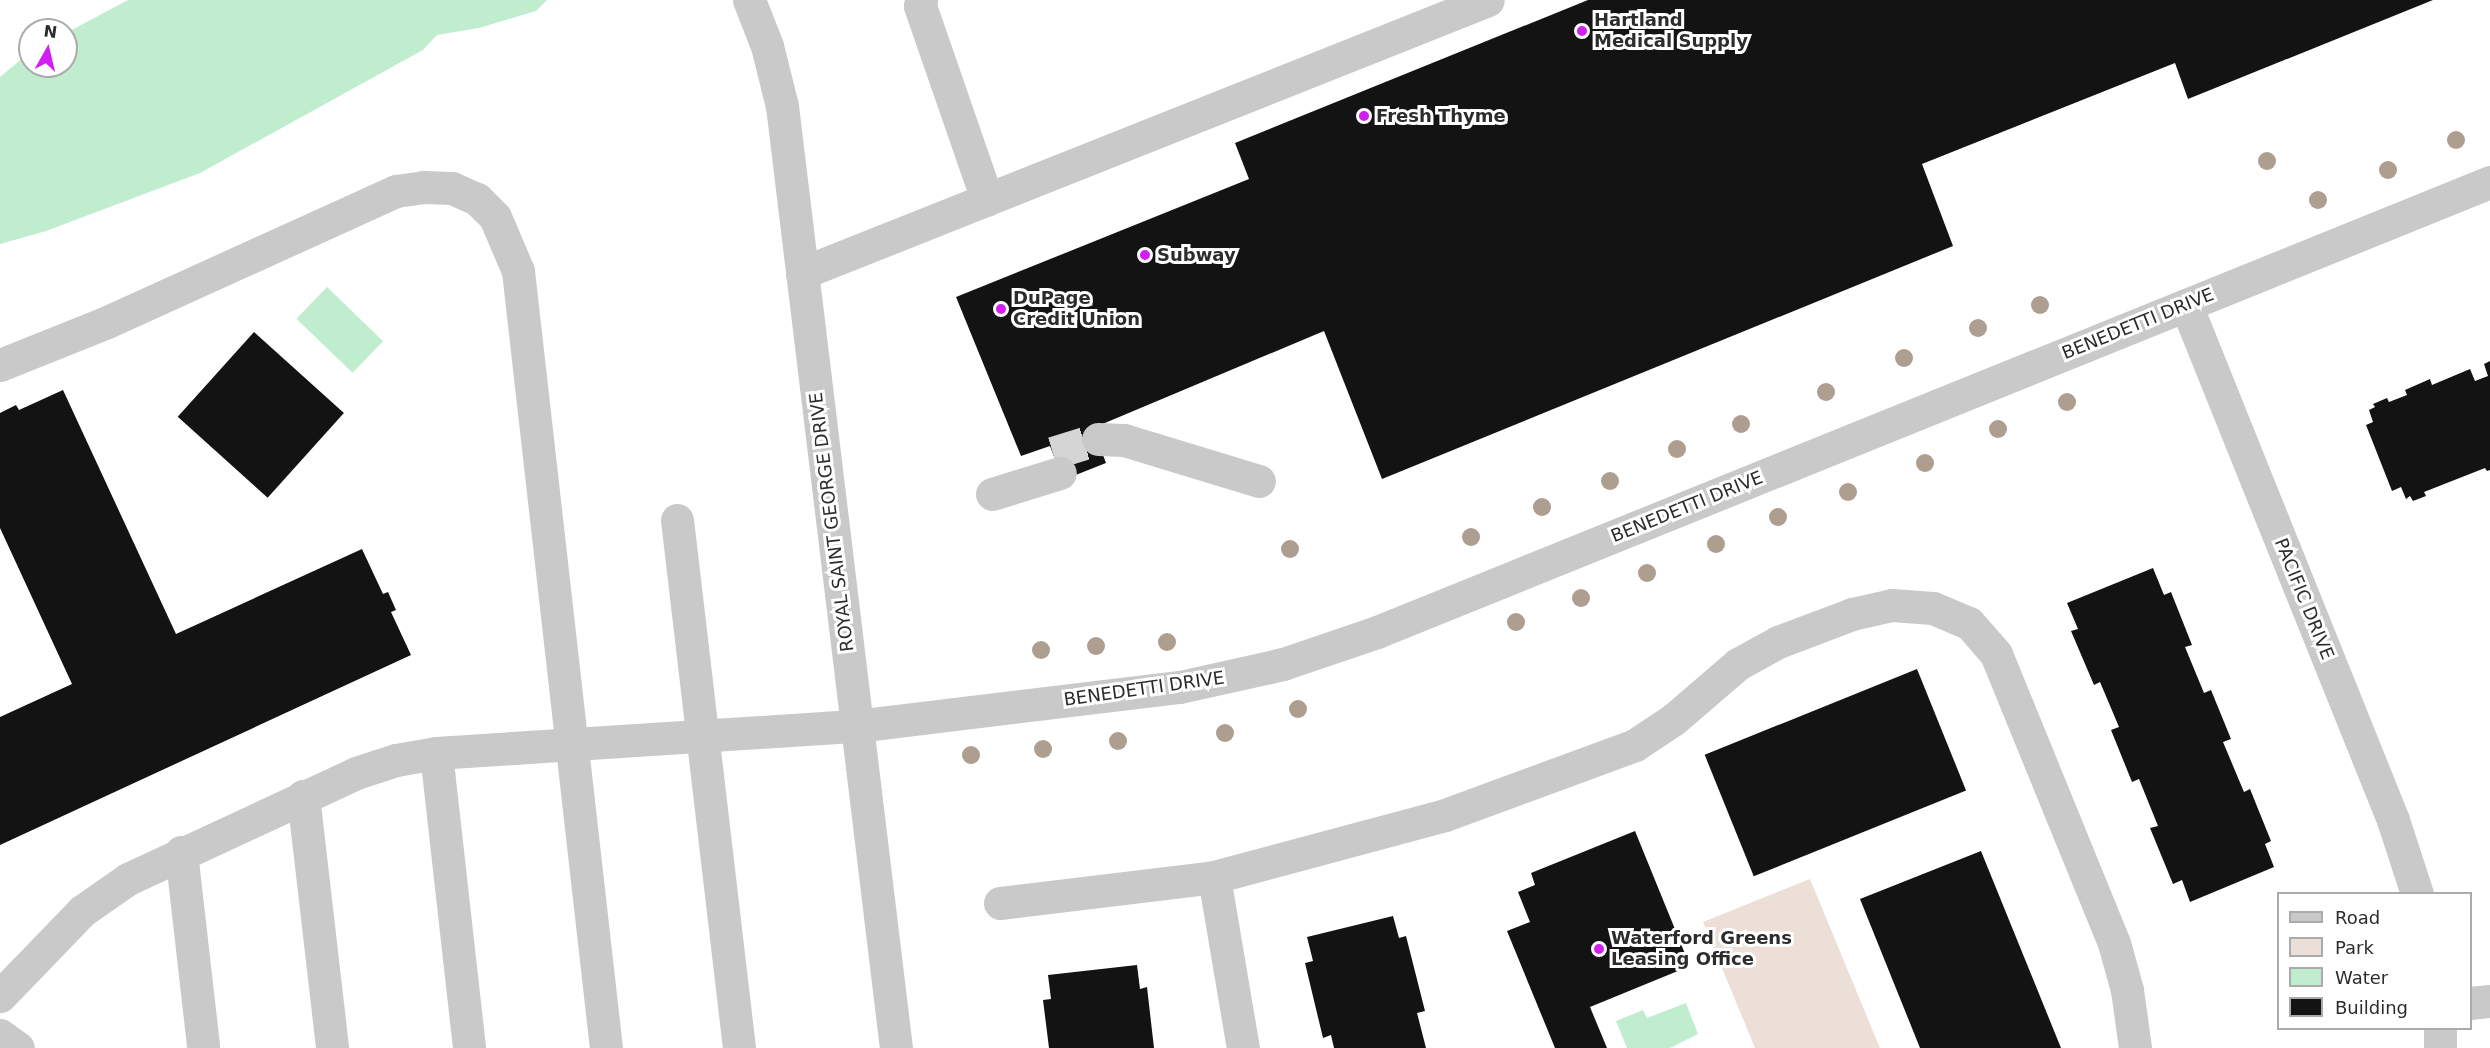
<!DOCTYPE html>
<html>
<head>
<meta charset="utf-8">
<style>
  body { margin:0 }
  #map { position:relative; width:2490px; height:1048px; overflow:hidden; background:#fff; font-family:"DejaVu Sans",sans-serif }
  div>[style] { position:absolute }
  [style*='--x'] { left:calc(var(--x)*1px); top:calc(var(--y)*1px); width:calc(var(--w)*1px); rotate:calc(var(--a)*1deg) }
  .green>* { inset:0; background:#ebdfd7 }
  .water>* { inset:0; background:#c1edcf; transform-origin:0 0 }
  .building>* { inset:0; background:#131313; transform-origin:0 0 }
  .minor-tunnel>* { height:33px; margin-top:-16.5px; transform-origin:0; background:repeating-linear-gradient(90deg,#d5d5d5 0 33px,transparent 0 49px) }
  .minor>* { height:33px; margin:-16.5px; padding:0 16.5px; transform-origin:16.5px; border-radius:16.5px; background:#c9c9c9 }
  .trees>* { width:18px; height:18px; margin:-9px; border-radius:50%; background:#ad9e90 }
  .dots>* { width:16px; height:16px; translate:-50% -50%; box-sizing:border-box; border:3px solid #fff; border-radius:50% }
  span { translate:-50% -50%; white-space:nowrap; text-align:center; line-height:1.15; -webkit-text-stroke:6px #fff; paint-order:stroke }
  .poi-label { font-size:18px; color:#2c2c2c; font-weight:700 }
  .left { translate:0 -50%; text-align:left }
  .street-label { font-size:18px; color:#2c2c2c }
  .legend { position:absolute; left:2277px; top:892px; width:195px; height:138px; box-sizing:border-box; background:#fff; border:2px solid #ababab; margin:0; padding:8px 10px; list-style:none; font-size:18px; color:#2c2c2c }
  .legend li { display:flex; align-items:center; gap:12px; height:30px }
  .legend b { width:30px; border:2px solid #ababab }
  .north { position:absolute; left:18px; top:18px; width:60px; height:60px; box-sizing:border-box; background:#fff; border:2px solid #ababab; border-radius:50%; rotate:8deg; font-size:16px; font-weight:700; line-height:24px; text-align:center; color:#2c2c2c }
  .north::after { content:''; display:block; margin:auto; width:21px; height:27px; background:#d11ff2; clip-path:polygon(50% 0,100% 100%,50% 72%,0 100%) }
</style>
</head>
<body>
<div id="map">
  <div class="green">
    <div style="clip-path:polygon(1810px 879px,1880px 1048px,1755px 1048px,1703px 922px)"></div>
  </div>
  <div class="water">
    <div style="clip-path:polygon(128px 0,547px 0,536px 11px,479px 28px,437px 35px,423px 50px,200px 173px,46px 231px,0 244px,0 77px,30px 52px,30px 66px,66px 66px,66px 33px)"></div>
    <div style="left:327px;top:287px;width:78px;height:44px;rotate:44deg"></div>
    <div style="clip-path:polygon(1686px 1003px,1698px 1034px,1670px 1048px,1627px 1048px,1616px 1021px,1643px 1010px,1647px 1018px)"></div>
  </div>
  <div class="building">
    <div style="clip-path:polygon(1588px 0,2433px 0,2188px 99px,2175px 63px,1922px 164px,1953px 246px,1382px 479px,1324px 331px,1093px 428px,1106px 463px,1063px 480px,1050px 446px,1021px 456px,956px 297px,1249px 179px,1235px 143px)"></div>
    <div style="left:254px;top:332px;width:121px;height:114px;rotate:42deg"></div>
    <div style="clip-path:polygon(2490px 361px,2490px 470px,2487px 471px,2485px 468px,2424px 492px,2426px 496px,2413px 501px,2410px 496px,2406px 499px,2401px 487px,2392px 491px,2366px 425px,2373px 422px,2369px 410px,2375px 407px,2373px 404px,2387px 398px,2389px 402px,2407px 395px,2405px 390px,2430px 379px,2432px 385px,2470px 369px,2475px 381px,2488px 376px,2484px 364px)"></div>
    <div style="clip-path:polygon(63px 390px,176px 634px,362px 549px,383px 594px,388px 592px,396px 610px,391px 612px,411px 655px,0 845px,0 717px,72px 684px,0 528px,0 413px,16px 405px,19px 410px)"></div>
    <div style="clip-path:polygon(2153px 568px,2164px 595px,2171px 592px,2192px 645px,2185px 647px,2204px 693px,2211px 690px,2231px 739px,2223px 742px,2244px 792px,2250px 789px,2271px 841px,2265px 844px,2274px 867px,2190px 902px,2182px 880px,2173px 884px,2150px 828px,2158px 826px,2139px 779px,2132px 782px,2111px 730px,2119px 727px,2100px 682px,2094px 685px,2071px 631px,2078px 629px,2067px 603px)"></div>
    <div style="left:1917px;top:669px;width:131px;height:229px;rotate:68deg"></div>
    <div style="clip-path:polygon(1635px 831px,1690px 966px,1590px 1007px,1607px 1048px,1555px 1048px,1507px 931px,1530px 922px,1518px 892px,1535px 885px,1531px 873px)"></div>
    <div style="clip-path:polygon(1981px 851px,2061px 1048px,1920px 1048px,1860px 899px)"></div>
    <div style="clip-path:polygon(1393px 916px,1399px 938px,1406px 936px,1425px 1011px,1417px 1013px,1426px 1048px,1334px 1048px,1331px 1035px,1323px 1038px,1305px 963px,1313px 961px,1307px 937px)"></div>
    <div style="clip-path:polygon(1137px 965px,1140px 989px,1147px 987px,1154px 1048px,1049px 1048px,1043px 1000px,1051px 999px,1048px 975px)"></div>
  </div>
  <div class="minor-tunnel">
    <div style="--x:1053;--y:453;--w:47;--a:-17.3"></div>
  </div>
  <div class="minor">
    <div style="--x:749;--y:0;--w:49;--a:68.6"></div>
    <div style="--x:767;--y:46;--w:62;--a:76"></div>
    <div style="--x:782;--y:106;--w:949;--a:83.1"></div>
    <div style="--x:921;--y:0;--w:6;--a:99"></div>
    <div style="--x:920;--y:6;--w:205;--a:70.9"></div>
    <div style="--x:802;--y:273;--w:738;--a:-21.7"></div>
    <div style="--x:2186;--y:305;--w:555;--a:68.1"></div>
    <div style="--x:2393;--y:820;--w:78;--a:72"></div>
    <div style="--x:0;--y:365;--w:113;--a:-21.8"></div>
    <div style="--x:105;--y:323;--w:320;--a:-24.4"></div>
    <div style="--x:396;--y:191;--w:27;--a:-8"></div>
    <div style="--x:423;--y:187;--w:29;--a:2"></div>
    <div style="--x:452;--y:188;--w:27;--a:24"></div>
    <div style="--x:477;--y:199;--w:25;--a:45"></div>
    <div style="--x:495;--y:217;--w:59;--a:66.9"></div>
    <div style="--x:518;--y:271;--w:782;--a:83.54"></div>
    <div style="--x:1098;--y:439;--w:26;--a:2"></div>
    <div style="--x:1124;--y:440;--w:141;--a:16.9"></div>
    <div style="--x:992;--y:494;--w:71;--a:-17.2"></div>
    <div style="--x:677;--y:520;--w:532;--a:83.3"></div>
    <div style="--x:436;--y:753;--w:297;--a:83.6"></div>
    <div style="--x:303;--y:796;--w:254;--a:83.4"></div>
    <div style="--x:181;--y:852;--w:195;--a:83.5"></div>
    <div style="--x:1214;--y:877;--w:173;--a:80.4"></div>
    <div style="--x:1000;--y:903;--w:216;--a:-6.9"></div>
    <div style="--x:1214;--y:877;--w:239;--a:-15"></div>
    <div style="--x:1445;--y:815;--w:202;--a:-20.2"></div>
    <div style="--x:1635;--y:745;--w:47;--a:-33.7"></div>
    <div style="--x:1674;--y:719;--w:84;--a:-40.7"></div>
    <div style="--x:1738;--y:664;--w:46;--a:-28.8"></div>
    <div style="--x:1778;--y:642;--w:79;--a:-20.7"></div>
    <div style="--x:1852;--y:614;--w:41;--a:-12.7"></div>
    <div style="--x:1892;--y:605;--w:41;--a:4.2"></div>
    <div style="--x:1933;--y:608;--w:39;--a:23"></div>
    <div style="--x:1969;--y:623;--w:41;--a:48.9"></div>
    <div style="--x:1996;--y:654;--w:312;--a:67.8"></div>
    <div style="--x:2114;--y:943;--w:49;--a:74.5"></div>
    <div style="--x:2127;--y:990;--w:59;--a:82.1"></div>
    <div style="--x:0;--y:996;--w:118;--a:-46"></div>
    <div style="--x:82;--y:911;--w:56;--a:-34.8"></div>
    <div style="--x:128;--y:879;--w:251;--a:-24.9"></div>
    <div style="--x:356;--y:773;--w:42;--a:-18"></div>
    <div style="--x:396;--y:760;--w:41;--a:-9.9"></div>
    <div style="--x:436;--y:753;--w:421;--a:-3.7"></div>
    <div style="--x:856;--y:726;--w:326;--a:-6.9"></div>
    <div style="--x:1180;--y:687;--w:106;--a:-12.6"></div>
    <div style="--x:1283;--y:664;--w:99;--a:-18.8"></div>
    <div style="--x:1377;--y:632;--w:1201;--a:-22.01"></div>
    <div style="--x:2470;--y:1003;--w:20;--a:-6"></div>
    <div style="--x:2440;--y:1028;--w:20;--a:90"></div>
    <div style="--x:0;--y:1035;--w:22;--a:36"></div>
  </div>
  <div class="trees">
    <div style="left:2456px;top:140px"></div>
    <div style="left:2267px;top:161px"></div>
    <div style="left:2388px;top:170px"></div>
    <div style="left:2318px;top:200px"></div>
    <div style="left:2040px;top:305px"></div>
    <div style="left:1978px;top:328px"></div>
    <div style="left:1904px;top:358px"></div>
    <div style="left:1826px;top:392px"></div>
    <div style="left:2067px;top:402px"></div>
    <div style="left:1741px;top:424px"></div>
    <div style="left:1998px;top:429px"></div>
    <div style="left:1677px;top:449px"></div>
    <div style="left:1925px;top:463px"></div>
    <div style="left:1610px;top:481px"></div>
    <div style="left:1848px;top:492px"></div>
    <div style="left:1542px;top:507px"></div>
    <div style="left:1778px;top:517px"></div>
    <div style="left:1471px;top:537px"></div>
    <div style="left:1716px;top:544px"></div>
    <div style="left:1290px;top:549px"></div>
    <div style="left:1647px;top:573px"></div>
    <div style="left:1581px;top:598px"></div>
    <div style="left:1516px;top:622px"></div>
    <div style="left:1167px;top:642px"></div>
    <div style="left:1096px;top:646px"></div>
    <div style="left:1041px;top:650px"></div>
    <div style="left:1298px;top:709px"></div>
    <div style="left:1225px;top:733px"></div>
    <div style="left:1118px;top:741px"></div>
    <div style="left:1043px;top:749px"></div>
    <div style="left:971px;top:755px"></div>
  </div>
  <div class="dots">
    <div style="left:1582px;top:31px;background:#d11ff2"></div>
    <div style="left:1364px;top:116px;background:#d11ff2"></div>
    <div style="left:1145px;top:255px;background:#d11ff2"></div>
    <div style="left:1001px;top:309px;background:#d11ff2"></div>
    <div style="left:1599px;top:949px;background:#d11ff2"></div>
  </div>
  <div class="poi-label">
    <span class="left" style="left:1594px;top:31px">Hartland<br>Medical Supply</span>
    <span class="left" style="left:1376px;top:116px">Fresh Thyme</span>
    <span class="left" style="left:1157px;top:255px">Subway</span>
    <span class="left" style="left:1013px;top:309px">DuPage<br>Credit Union</span>
    <span class="left" style="left:1611px;top:949px">Waterford Greens<br>Leasing Office</span>
  </div>
  <div class="street-label">
    <span style="left:2138px;top:324px;rotate:-22deg">BENEDETTI DRIVE</span>
    <span style="left:1687px;top:507px;rotate:-22deg">BENEDETTI DRIVE</span>
    <span style="left:832px;top:522px;rotate:-97deg">ROYAL SAINT GEORGE DRIVE</span>
    <span style="left:2304px;top:599px;rotate:68deg">PACIFIC DRIVE</span>
    <span style="left:1144px;top:689px;rotate:-8deg">BENEDETTI DRIVE</span>
  </div>
  <ul class="legend">
  <li><b style="height:8px;background:#c9c9c9"></b>Road</li>
  <li><b style="height:16px;background:#ebdfd7"></b>Park</li>
  <li><b style="height:16px;background:#c1edcf"></b>Water</li>
  <li><b style="height:16px;background:#131313"></b>Building</li>
  </ul>
  <div class="north">N</div>
</div>
</body>
</html>
